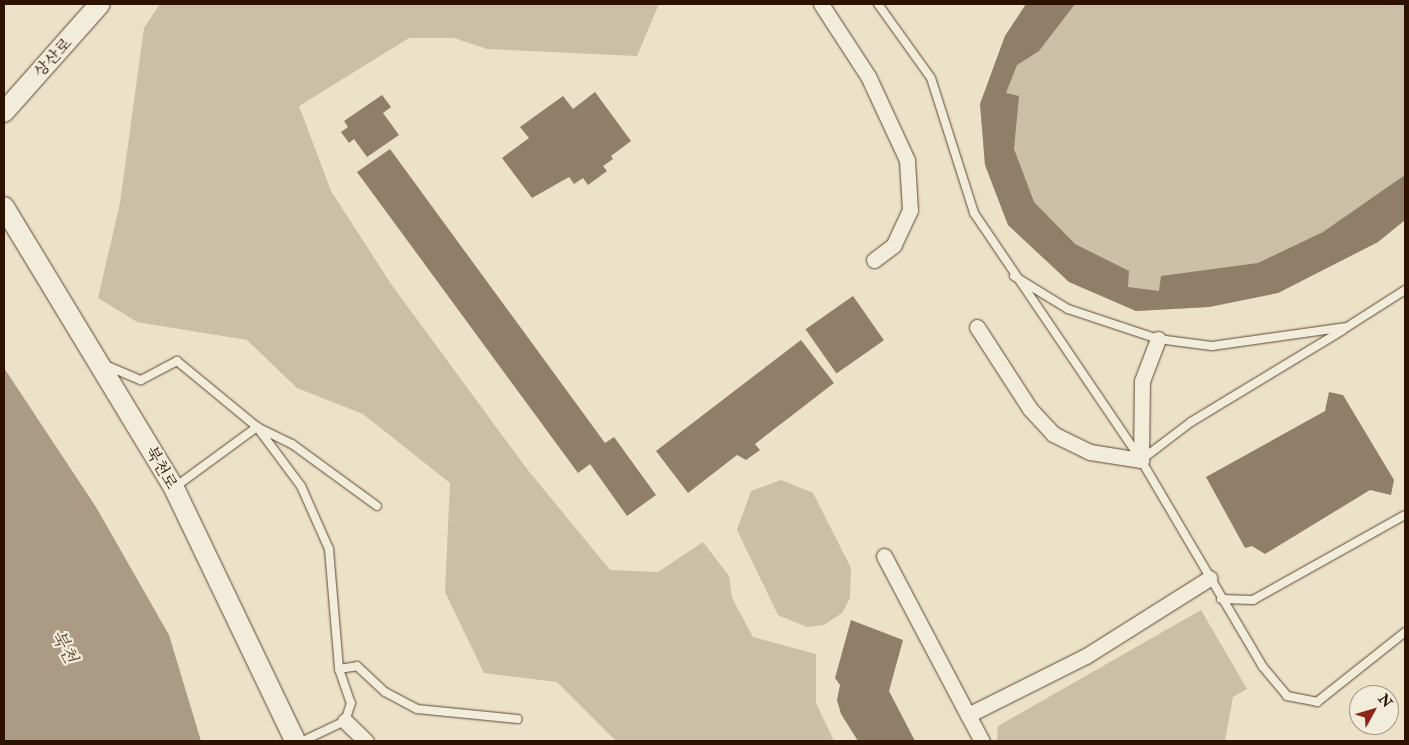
<!DOCTYPE html>
<html>
<head>
<meta charset="utf-8">
<style>
  body { margin:0 }
  #map { position:relative; width:1409px; height:745px; overflow:hidden; background:#ebe2c8; font-family:"IM FELL Double Pica","Noto Serif KR",serif }
  div>[style] { position:absolute }
  [style*='--x'] { left:calc(var(--x)*1px); top:calc(var(--y)*1px); width:calc(var(--w)*1px); rotate:calc(var(--a)*1deg) }
  .green>* { inset:0; background:#cbbfa6 }
  .water>* { inset:0; background:#ab9b84 }
  .building>* { inset:0; background:#907e68; transform-origin:0 0 }
  .roads { filter:drop-shadow(0 0 1px #5d4632) drop-shadow(0 0 1px #5d4632) }
  .lane>* { height:8px; margin:-4px; padding:0 4px; transform-origin:4px; border-radius:4px; background:#f2ecdb }
  .street>* { height:15px; margin:-7.5px; padding:0 7.5px; transform-origin:7.5px; border-radius:7.5px; background:#f2ecdb }
  .secondary>* { height:20px; margin:-10px; padding:0 10px; transform-origin:10px; border-radius:10px; background:#f2ecdb }
  span { translate:-50% -50%; white-space:nowrap; text-align:center; line-height:1.15; -webkit-text-stroke:4.5px #f2ecdb; paint-order:stroke }
  .street-label { font-size:16px; color:#2e1200 }
  .water-label { font-size:18px; color:#604935; font-style:italic }
  .frame { position:absolute; inset:0; border:5px solid #2e1200; pointer-events:none }
  .north { position:absolute; left:1349px; top:685px; width:50px; height:50px; box-sizing:border-box; background:#f2ecdb; border:1px solid #a49583; border-radius:50%; rotate:51deg; font-size:14px; font-weight:700; line-height:20px; text-align:center; color:#2e1200 }
  .north::after { content:''; display:block; margin:auto; width:18px; height:22px; background:#8f2418; clip-path:polygon(50% 0,100% 100%,50% 72%,0 100%) }
</style>
</head>
<body>
<div id="map">
  <div class="green">
    <div style="clip-path:polygon(160px 4px,659px 4px,637px 56px,487px 49px,454px 38px,409px 38px,299px 106px,331px 191px,391px 284px,527px 469px,610px 570px,658px 572px,703px 542px,729px 576px,732px 598px,753px 637px,816px 654px,816px 703px,834px 741px,616px 741px,557px 682px,484px 673px,445px 592px,450px 483px,363px 414px,297px 388px,247px 340px,137px 322px,98px 298px,120px 203px,144px 28px)"></div>
    <div style="clip-path:polygon(1026px 4px,1405px 4px,1405px 220px,1378px 242px,1278px 293px,1209px 307px,1136px 311px,1069px 282px,1008px 225px,985px 165px,980px 104px,1005px 36px)"></div>
    <div style="clip-path:polygon(781px 480px,813px 493px,851px 568px,850px 598px,842px 613px,824px 625px,807px 627px,778px 615px,737px 530px,751px 491px)"></div>
    <div style="clip-path:polygon(1201px 610px,1247px 689px,1233px 697px,1225px 741px,997px 741px,998px 726px)"></div>
  </div>
  <div class="water">
    <div style="clip-path:polygon(4px 368px,96px 507px,169px 635px,201px 741px,4px 741px)"></div>
  </div>
  <div class="building">
    <div style="clip-path:polygon(1026px 4px,1075px 4px,1039px 51px,1017px 65px,1006px 93px,1019px 96px,1014px 149px,1034px 202px,1075px 244px,1129px 271px,1128px 287px,1159px 291px,1161px 276px,1258px 263px,1323px 232px,1405px 175px,1405px 220px,1378px 242px,1278px 293px,1209px 307px,1136px 311px,1069px 282px,1008px 225px,985px 165px,980px 104px,1005px 36px)"></div>
    <div style="clip-path:polygon(595px 92px,631px 141px,611px 156px,613px 159px,603px 166px,607px 171px,588px 185px,583px 178px,574px 184px,569px 177px,532px 198px,502px 158px,529px 138px,520px 127px,563px 96px,573px 109px)"></div>
    <div style="clip-path:polygon(382px 95px,391px 107px,383px 113px,399px 135px,367px 157px,354px 139px,349px 143px,341px 132px,348px 127px,344px 121px)"></div>
    <div style="clip-path:polygon(390px 149px,605px 443px,614px 437px,656px 495px,627px 516px,590px 464px,578px 473px,357px 172px)"></div>
    <div style="left:853px;top:296px;width:54px;height:58px;rotate:55deg"></div>
    <div style="clip-path:polygon(801px 340px,834px 383px,755px 444px,760px 450px,746px 460px,737px 455px,688px 493px,656px 451px)"></div>
    <div style="clip-path:polygon(1329px 392px,1343px 395px,1394px 480px,1391px 495px,1370px 490px,1265px 554px,1252px 546px,1245px 548px,1206px 477px,1325px 411px)"></div>
    <div style="clip-path:polygon(851px 620px,903px 640px,889px 691px,915px 741px,858px 741px,841px 714px,837px 700px,840px 685px,835px 678px)"></div>
  </div>
  <div class="roads">
    <div class="lane">
      <div style="--x:878;--y:4;--w:91;--a:54.4"></div>
      <div style="--x:931;--y:78;--w:142;--a:72.3"></div>
      <div style="--x:974;--y:213;--w:298;--a:55.9"></div>
      <div style="--x:1141;--y:460;--w:240;--a:59.5"></div>
      <div style="--x:1263;--y:667;--w:38;--a:50"></div>
      <div style="--x:1287;--y:696;--w:31;--a:11"></div>
      <div style="--x:1317;--y:702;--w:112;--a:-38.5"></div>
      <div style="--x:1014;--y:276;--w:63;--a:31.4"></div>
      <div style="--x:1068;--y:309;--w:95;--a:18.4"></div>
      <div style="--x:1158;--y:339;--w:54;--a:7.4"></div>
      <div style="--x:1212;--y:346;--w:136;--a:-8"></div>
      <div style="--x:1347;--y:327;--w:69;--a:-32.5"></div>
      <div style="--x:105;--y:365;--w:39;--a:23"></div>
      <div style="--x:141;--y:380;--w:41;--a:-27.8"></div>
      <div style="--x:177;--y:361;--w:104;--a:39.5"></div>
      <div style="--x:257;--y:427;--w:39;--a:26"></div>
      <div style="--x:292;--y:444;--w:105;--a:36.1"></div>
      <div style="--x:1141;--y:460;--w:63;--a:-37.2"></div>
      <div style="--x:1191;--y:422;--w:178;--a:-31.2"></div>
      <div style="--x:175;--y:487;--w:102;--a:-36.2"></div>
      <div style="--x:257;--y:427;--w:74;--a:53.3"></div>
      <div style="--x:301;--y:486;--w:69;--a:66"></div>
      <div style="--x:329;--y:549;--w:120;--a:85.2"></div>
      <div style="--x:339;--y:669;--w:36;--a:71"></div>
      <div style="--x:351;--y:703;--w:19;--a:108"></div>
      <div style="--x:345;--y:721;--w:47;--a:154.5"></div>
      <div style="--x:1221;--y:599;--w:32;--a:2"></div>
      <div style="--x:1253;--y:600;--w:174;--a:-29.2"></div>
      <div style="--x:339;--y:669;--w:18;--a:-9"></div>
      <div style="--x:357;--y:666;--w:38;--a:43"></div>
      <div style="--x:385;--y:692;--w:36;--a:28"></div>
      <div style="--x:417;--y:709;--w:101;--a:5.7"></div>
    </div>
    <div class="street">
      <div style="--x:821;--y:4;--w:86;--a:56.9"></div>
      <div style="--x:868;--y:76;--w:93;--a:65.1"></div>
      <div style="--x:907;--y:160;--w:50;--a:86.6"></div>
      <div style="--x:910;--y:210;--w:38;--a:115"></div>
      <div style="--x:894;--y:245;--w:25;--a:143"></div>
      <div style="--x:977;--y:327;--w:98;--a:57.1"></div>
      <div style="--x:1030;--y:409;--w:34;--a:47"></div>
      <div style="--x:1053;--y:434;--w:41;--a:25.9"></div>
      <div style="--x:1090;--y:452;--w:52;--a:8.9"></div>
      <div style="--x:1141;--y:460;--w:79;--a:-89.3"></div>
      <div style="--x:1142;--y:381;--w:45;--a:-69.1"></div>
      <div style="--x:884;--y:556;--w:180;--a:62.2"></div>
      <div style="--x:968;--y:715;--w:132;--a:-26.6"></div>
      <div style="--x:1086;--y:656;--w:146;--a:-32.2"></div>
      <div style="--x:968;--y:715;--w:30;--a:62"></div>
      <div style="--x:345;--y:721;--w:29;--a:44"></div>
    </div>
    <div class="secondary">
      <div style="--x:4;--y:112;--w:144;--a:-48.4"></div>
      <div style="--x:4;--y:207;--w:328;--a:58.8"></div>
      <div style="--x:174;--y:488;--w:280;--a:64.4"></div>
    </div>
  </div>
  <div class="street-label">
    <span style="left:53px;top:58px;rotate:-47deg">상산로</span>
    <span style="left:161px;top:468px;rotate:60deg">북천로</span>
  </div>
  <div class="water-label">
    <span style="left:63px;top:647px;rotate:62deg">북천</span>
  </div>
  <div class="frame"></div>
  <div class="north">N</div>
</div>
</body>
</html>
